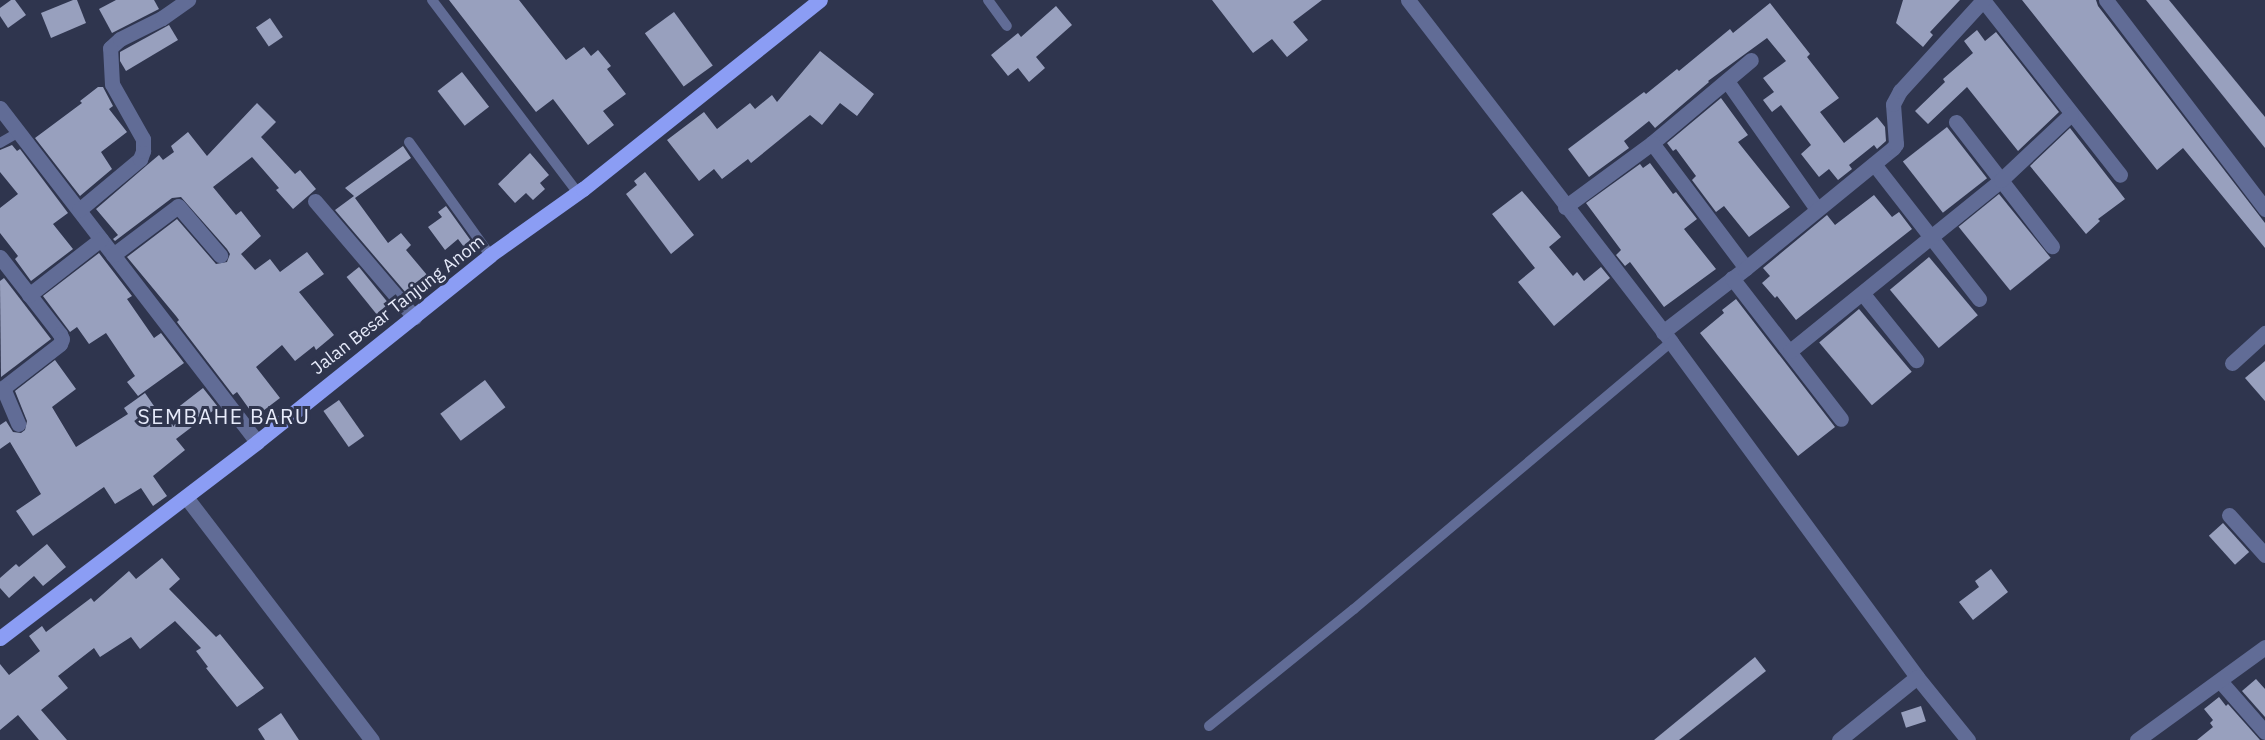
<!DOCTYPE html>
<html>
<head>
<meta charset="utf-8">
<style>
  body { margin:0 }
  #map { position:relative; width:2265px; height:740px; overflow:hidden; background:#2f354e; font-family:"IBM Plex Sans",sans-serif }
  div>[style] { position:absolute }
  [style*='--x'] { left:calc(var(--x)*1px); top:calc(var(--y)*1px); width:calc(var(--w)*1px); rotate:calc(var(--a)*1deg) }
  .building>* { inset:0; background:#98a0be; transform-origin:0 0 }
  .lane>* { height:10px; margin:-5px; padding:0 5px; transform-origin:5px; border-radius:5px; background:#616c96 }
  .street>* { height:15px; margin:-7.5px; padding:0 7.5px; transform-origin:7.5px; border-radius:7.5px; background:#616c96 }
  .primary>* { height:15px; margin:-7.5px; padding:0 7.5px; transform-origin:7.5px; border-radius:7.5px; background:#8b9df4 }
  span { translate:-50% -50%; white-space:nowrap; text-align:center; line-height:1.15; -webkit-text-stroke:6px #2f354e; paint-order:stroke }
  .street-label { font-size:18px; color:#e6eafa }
  .quarter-label { font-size:21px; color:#e6eafa; letter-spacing:1.5px }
</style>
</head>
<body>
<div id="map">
  <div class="building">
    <div style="clip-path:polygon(11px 0,15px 0,26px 15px,8px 28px,0 16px,0 8px)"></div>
    <div style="clip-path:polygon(73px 0,77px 0,86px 23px,51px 38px,41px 13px)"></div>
    <div style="clip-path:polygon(116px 0,154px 0,159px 9px,112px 33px,99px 9px)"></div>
    <div style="clip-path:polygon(449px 0,519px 0,566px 60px,584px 47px,591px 56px,598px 50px,611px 66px,607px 69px,626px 94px,603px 111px,614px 125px,588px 145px,553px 99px,536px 112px)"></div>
    <div style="clip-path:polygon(1212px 0,1322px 0,1293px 22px,1308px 40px,1287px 57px,1272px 39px,1253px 53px)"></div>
    <div style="clip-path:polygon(1903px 0,1960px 0,1930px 32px,1933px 35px,1923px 47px,1896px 23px)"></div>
    <div style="clip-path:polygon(2022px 0,2096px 0,2098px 6px,2265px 223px,2265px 248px,2183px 148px,2157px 170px)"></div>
    <div style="clip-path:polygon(2146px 0,2169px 0,2265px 117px,2265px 148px)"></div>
    <div style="clip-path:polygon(1770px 3px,1810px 54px,1807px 57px,1839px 98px,1820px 112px,1844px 143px,1877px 117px,1885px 127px,1886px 141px,1877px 149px,1874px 145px,1849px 165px,1852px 169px,1838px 180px,1829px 169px,1819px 177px,1801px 154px,1811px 145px,1781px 105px,1772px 112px,1763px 100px,1774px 92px,1763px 78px,1786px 61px,1767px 38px,1708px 81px,1709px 82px,1655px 128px,1649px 121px,1624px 141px,1629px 148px,1589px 177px,1568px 149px,1644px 92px,1646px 94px,1677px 69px,1679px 71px,1730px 29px,1733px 33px)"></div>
    <div style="clip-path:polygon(1056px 6px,1072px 25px,1036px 57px,1045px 68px,1029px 82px,1018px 68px,1008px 76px,991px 55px,1018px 33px,1021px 37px)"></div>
    <div style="left:674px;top:12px;width:66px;height:36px;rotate:54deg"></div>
    <div style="left:270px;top:18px;width:23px;height:17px;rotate:56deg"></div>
    <div style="clip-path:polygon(169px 25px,178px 40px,126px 71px,120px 61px,120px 52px)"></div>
    <div style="clip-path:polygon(1977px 30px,1985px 41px,1996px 32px,2059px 112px,2018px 151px,1967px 87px,1928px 124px,1915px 111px,1945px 82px,1943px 79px,1973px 53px,1964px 41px)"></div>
    <div style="clip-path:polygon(820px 51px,874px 94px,857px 116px,840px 103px,822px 125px,810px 115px,751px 163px,748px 159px,722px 179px,714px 169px,699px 181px,667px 140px,704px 112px,717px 129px,750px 103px,755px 109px,772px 95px,777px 102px)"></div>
    <div style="left:462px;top:72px;width:44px;height:31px;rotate:52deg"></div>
    <div style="clip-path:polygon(98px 87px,103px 87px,113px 106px,109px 109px,127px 132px,101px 152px,112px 169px,80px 196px,35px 138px,82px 103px,80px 101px)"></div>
    <div style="clip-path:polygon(1721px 98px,1748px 135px,1738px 142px,1790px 207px,1749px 237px,1724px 206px,1716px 212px,1692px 180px,1696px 176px,1676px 149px,1673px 151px,1667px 143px)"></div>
    <div style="clip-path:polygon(257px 103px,276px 122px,261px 137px,295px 174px,300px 170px,316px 189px,293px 209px,276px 190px,279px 188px,252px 157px,213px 187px,236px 215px,241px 211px,261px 236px,241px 254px,255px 270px,270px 259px,280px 272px,307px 252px,324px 274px,299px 292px,334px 335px,316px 350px,314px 346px,295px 361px,282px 345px,256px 367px,280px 398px,255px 417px,237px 392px,233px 395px,177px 322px,179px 320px,176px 316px,127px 257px,177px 219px,216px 264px,227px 262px,230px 254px,227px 249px,181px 197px,172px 198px,115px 241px,113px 239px,118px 235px,96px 209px,153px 160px,159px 155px,163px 160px,174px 152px,171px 146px,188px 132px,207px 156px)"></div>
    <div style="left:1947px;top:127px;width:65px;height:56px;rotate:52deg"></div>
    <div style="clip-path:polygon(2070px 128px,2125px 199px,2098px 219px,2100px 221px,2086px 234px,2030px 166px)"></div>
    <div style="clip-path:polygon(12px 145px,17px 151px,20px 149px,68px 213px,53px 224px,73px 249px,31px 281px,15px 259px,18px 256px,0 233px,0 208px,18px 194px,0 172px,0 150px)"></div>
    <div style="clip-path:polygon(403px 146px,411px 158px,355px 198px,388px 243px,401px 233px,411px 245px,406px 250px,427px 275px,406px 293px,335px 210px,354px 196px,345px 188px)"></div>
    <div style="clip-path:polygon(530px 153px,549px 175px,540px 183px,545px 189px,533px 200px,526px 193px,515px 203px,498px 184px)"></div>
    <div style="clip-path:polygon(1650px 163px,1673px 194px,1676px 192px,1697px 219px,1684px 229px,1716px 269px,1664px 307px,1630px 262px,1625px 266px,1616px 255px,1621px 250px,1586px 203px,1640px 164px,1643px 168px)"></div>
    <div style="clip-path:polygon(645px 172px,694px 235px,671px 254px,626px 194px,637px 185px,634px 181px)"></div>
    <div style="clip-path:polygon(1522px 191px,1561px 237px,1549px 247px,1573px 276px,1577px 272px,1584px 281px,1601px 267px,1610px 278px,1554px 326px,1518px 282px,1535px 268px,1492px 214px)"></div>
    <div style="left:1999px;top:194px;width:82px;height:52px;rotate:51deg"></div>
    <div style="clip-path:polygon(1874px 195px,1892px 217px,1899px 212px,1912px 229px,1796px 320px,1777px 296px,1775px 298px,1762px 283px,1770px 276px,1763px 268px,1827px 215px,1835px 225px)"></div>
    <div style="clip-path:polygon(446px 206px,474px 245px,467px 251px,458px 239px,445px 250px,428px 227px,442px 217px,438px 212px)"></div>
    <div style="clip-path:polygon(99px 253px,132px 296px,127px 299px,154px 338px,161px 333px,184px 363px,138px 396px,127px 382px,135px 376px,106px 333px,89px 344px,77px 327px,70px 332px,43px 296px)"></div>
    <div style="left:1929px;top:257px;width:76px;height:51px;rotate:50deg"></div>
    <div style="left:359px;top:267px;width:50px;height:16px;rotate:51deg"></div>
    <div style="clip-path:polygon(4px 278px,51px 339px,1px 377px,0 281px)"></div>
    <div style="clip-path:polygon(1736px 299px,1835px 427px,1798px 456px,1700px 333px,1724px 313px,1722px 310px)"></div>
    <div style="left:1859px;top:309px;width:82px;height:52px;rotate:50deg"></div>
    <div style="clip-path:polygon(55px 360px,76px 389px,52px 407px,76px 447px,128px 414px,124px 408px,145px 393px,163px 419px,203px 388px,218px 407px,176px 439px,185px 450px,153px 476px,167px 496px,153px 506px,141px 488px,115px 504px,104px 487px,33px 536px,16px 511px,41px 494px,10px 442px,0 449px,0 425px,6px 421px,13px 432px,21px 433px,25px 430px,27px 421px,15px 391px)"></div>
    <div style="clip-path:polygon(2265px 361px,2265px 401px,2245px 378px)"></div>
    <div style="left:485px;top:380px;width:34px;height:56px;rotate:53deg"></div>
    <div style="left:339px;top:400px;width:44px;height:19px;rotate:55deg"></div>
    <div style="left:2223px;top:523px;width:39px;height:19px;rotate:48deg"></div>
    <div style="clip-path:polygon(47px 544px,66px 567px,43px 586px,34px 576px,9px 598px,0 588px,0 578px,16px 564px,19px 567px)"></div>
    <div style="clip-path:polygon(162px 558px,180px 579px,169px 589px,216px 637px,220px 634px,264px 688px,237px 707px,206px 668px,208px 667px,196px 651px,201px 648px,175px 621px,140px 649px,131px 637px,100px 657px,94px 648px,58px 676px,68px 688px,41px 710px,67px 740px,39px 740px,18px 715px,0 730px,0 664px,9px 675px,40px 651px,29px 636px,42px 626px,46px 632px,91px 598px,94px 602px,129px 571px,136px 579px)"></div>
    <div style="clip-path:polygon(1991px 569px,2008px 592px,1973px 620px,1959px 602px,1979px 587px,1975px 581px)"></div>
    <div style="clip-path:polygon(1755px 657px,1766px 671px,1679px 740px,1654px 740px)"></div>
    <div style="clip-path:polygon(2256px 679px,2265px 689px,2265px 717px,2242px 691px)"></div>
    <div style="clip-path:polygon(2219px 697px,2226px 706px,2228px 704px,2260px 740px,2197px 740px,2213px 727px,2210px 723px,2213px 720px,2204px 709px)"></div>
    <div style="left:1921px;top:706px;width:16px;height:21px;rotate:72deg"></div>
    <div style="clip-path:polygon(281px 713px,299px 740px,265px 740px,258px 729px)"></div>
  </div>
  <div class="lane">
    <div style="--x:432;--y:0;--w:241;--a:52.9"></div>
    <div style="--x:988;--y:0;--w:32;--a:54"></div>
    <div style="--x:409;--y:142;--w:139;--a:54.4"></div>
    <div style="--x:0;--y:143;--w:22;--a:-30"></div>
    <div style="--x:1209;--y:726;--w:186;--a:-38.9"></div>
    <div style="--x:1354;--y:609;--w:414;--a:-40.1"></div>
  </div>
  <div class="street">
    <div style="--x:1408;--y:0;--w:431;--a:52.4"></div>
    <div style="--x:1671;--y:342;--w:416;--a:53.7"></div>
    <div style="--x:1917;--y:677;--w:81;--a:51"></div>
    <div style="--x:1983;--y:0;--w:222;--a:51.9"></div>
    <div style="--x:2106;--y:0;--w:263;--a:52.7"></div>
    <div style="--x:1727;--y:81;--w:156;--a:54.9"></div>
    <div style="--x:0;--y:108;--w:421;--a:52.4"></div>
    <div style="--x:1956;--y:122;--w:157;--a:52.3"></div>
    <div style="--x:1652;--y:143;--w:129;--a:-40"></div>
    <div style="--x:1874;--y:164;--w:171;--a:52.1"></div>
    <div style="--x:315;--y:201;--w:153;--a:49.5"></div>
    <div style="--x:1565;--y:207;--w:108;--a:-36.3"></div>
    <div style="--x:1652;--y:143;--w:156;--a:53.1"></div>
    <div style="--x:1746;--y:268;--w:105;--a:142.4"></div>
    <div style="--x:79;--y:210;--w:80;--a:-39.9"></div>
    <div style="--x:140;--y:159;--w:9;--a:-69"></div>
    <div style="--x:143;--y:151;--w:12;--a:-90"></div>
    <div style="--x:143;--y:139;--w:63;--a:-119.4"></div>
    <div style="--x:112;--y:84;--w:36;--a:-93"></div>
    <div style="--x:110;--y:48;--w:13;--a:-42"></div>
    <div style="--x:120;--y:39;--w:47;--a:-26.6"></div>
    <div style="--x:162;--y:18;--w:32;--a:-35"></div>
    <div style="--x:113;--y:255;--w:81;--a:-37"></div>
    <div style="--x:178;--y:206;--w:65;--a:49.4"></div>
    <div style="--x:0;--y:257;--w:98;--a:52.1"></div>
    <div style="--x:60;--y:334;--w:5;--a:68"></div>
    <div style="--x:62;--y:339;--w:5;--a:112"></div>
    <div style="--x:60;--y:344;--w:72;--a:142.3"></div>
    <div style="--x:3;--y:388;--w:39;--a:67"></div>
    <div style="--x:1746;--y:268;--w:190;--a:-39.2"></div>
    <div style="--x:1893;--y:148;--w:5;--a:-53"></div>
    <div style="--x:1896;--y:144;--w:40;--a:-94.3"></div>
    <div style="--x:1893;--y:104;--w:15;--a:-62"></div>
    <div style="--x:1900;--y:91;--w:123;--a:-47.6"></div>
    <div style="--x:1732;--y:278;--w:178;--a:52.3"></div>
    <div style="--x:1863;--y:294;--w:85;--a:51.2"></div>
    <div style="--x:29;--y:295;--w:91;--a:-37.9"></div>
    <div style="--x:1790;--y:351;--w:272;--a:-39"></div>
    <div style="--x:2001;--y:180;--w:96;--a:-43.3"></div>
    <div style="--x:2232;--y:363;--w:45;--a:-42.3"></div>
    <div style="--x:186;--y:497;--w:306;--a:52.6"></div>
    <div style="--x:2229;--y:515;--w:54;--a:48"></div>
    <div style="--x:2220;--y:681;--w:68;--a:48.6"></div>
    <div style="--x:1839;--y:740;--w:100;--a:-38.9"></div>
    <div style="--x:2137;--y:740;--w:158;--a:-36"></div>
  </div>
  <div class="primary">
    <div style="--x:0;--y:638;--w:323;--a:-37.3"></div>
    <div style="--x:257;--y:442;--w:299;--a:-38.7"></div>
    <div style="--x:490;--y:255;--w:114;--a:-35.4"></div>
    <div style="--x:583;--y:189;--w:303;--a:-38.6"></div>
  </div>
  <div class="street-label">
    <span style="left:398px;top:305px;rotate:-38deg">Jalan Besar Tanjung Anom</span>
  </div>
  <div class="quarter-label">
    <span style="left:224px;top:416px">SEMBAHE BARU</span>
  </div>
</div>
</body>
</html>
